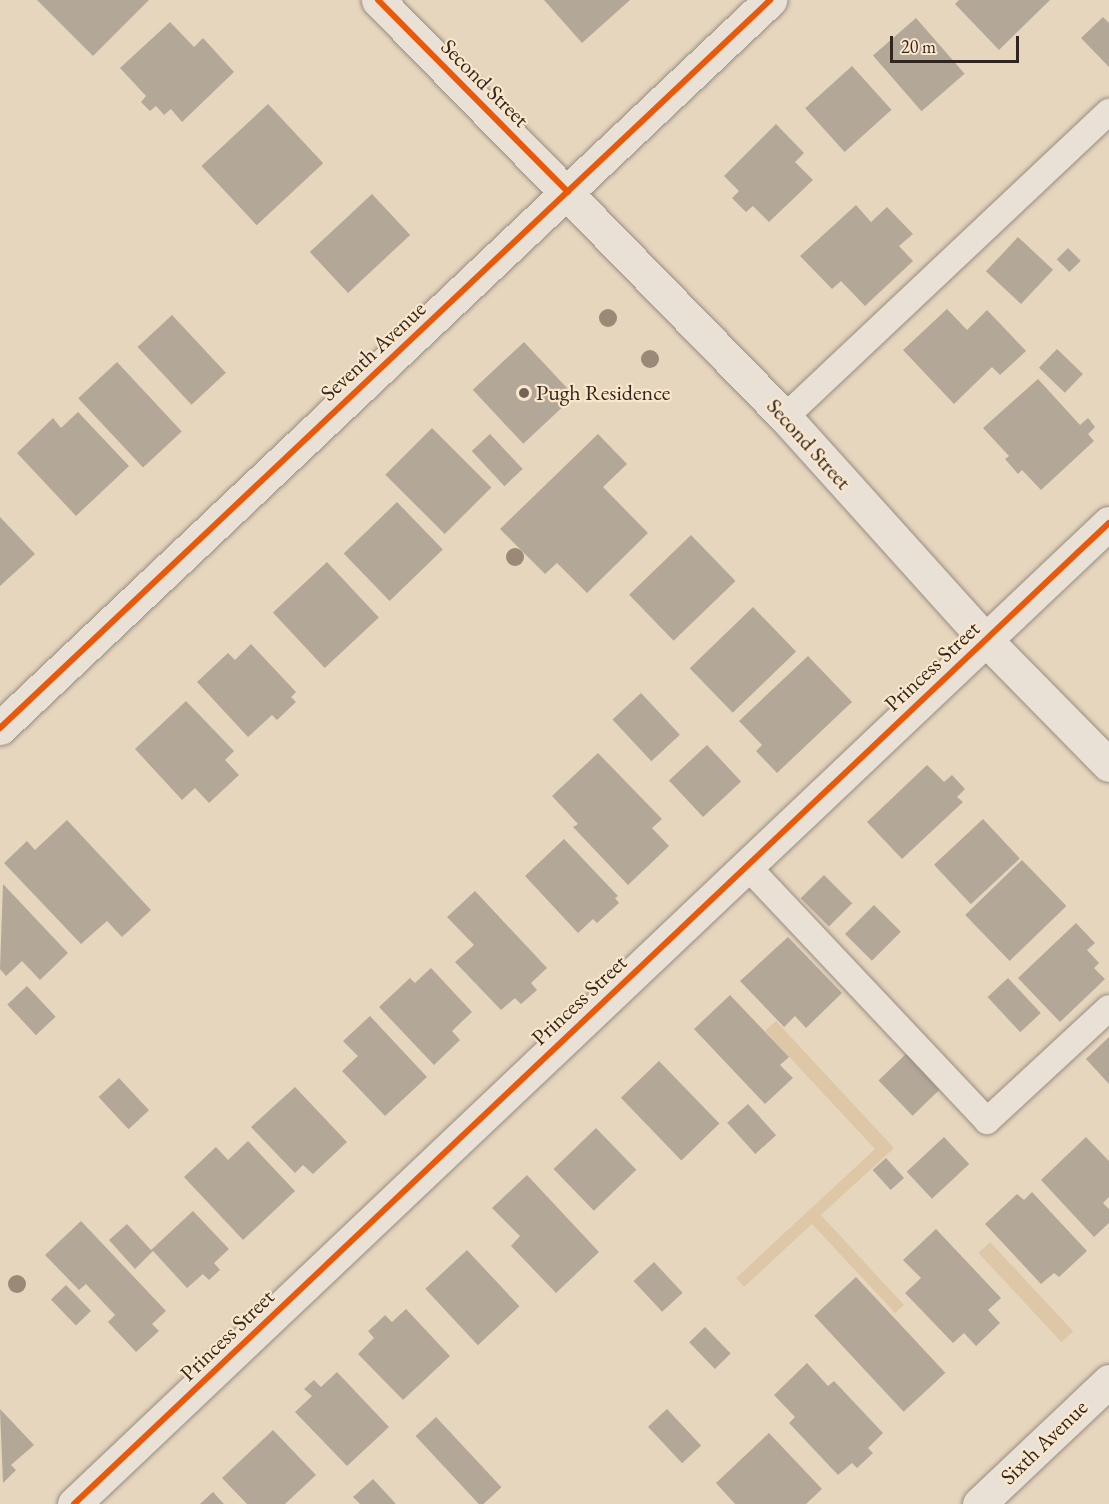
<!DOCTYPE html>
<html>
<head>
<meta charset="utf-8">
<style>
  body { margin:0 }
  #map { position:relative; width:1109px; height:1504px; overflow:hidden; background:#e7d6be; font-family:"EB Garamond",serif }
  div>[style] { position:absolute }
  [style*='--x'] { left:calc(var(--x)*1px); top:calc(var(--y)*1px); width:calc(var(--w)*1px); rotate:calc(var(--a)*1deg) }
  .green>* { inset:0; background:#dec7a7; transform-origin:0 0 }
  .building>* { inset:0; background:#b3a798; transform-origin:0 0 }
  .roads { filter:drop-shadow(0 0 2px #988d80) drop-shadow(0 0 2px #988d80) }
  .lane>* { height:26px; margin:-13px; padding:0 13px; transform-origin:13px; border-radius:13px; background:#eae1d6 }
  .street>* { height:33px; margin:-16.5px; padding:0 16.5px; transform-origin:16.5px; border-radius:16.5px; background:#eae1d6 }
  .secondary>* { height:33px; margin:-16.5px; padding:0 16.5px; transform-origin:16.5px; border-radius:16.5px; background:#eae1d6 }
  .cycleway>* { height:6px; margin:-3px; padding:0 3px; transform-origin:3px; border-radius:3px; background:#e8590c }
  .trees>* { width:18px; height:18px; margin:-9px; border-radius:50%; background:#998976 }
  .dots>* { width:16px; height:16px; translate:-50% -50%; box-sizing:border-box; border:3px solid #fae6ca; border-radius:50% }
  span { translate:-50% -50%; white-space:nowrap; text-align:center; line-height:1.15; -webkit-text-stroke:4.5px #fae6ca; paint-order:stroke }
  .street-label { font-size:22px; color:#31251f }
  .poi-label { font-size:22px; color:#31251f }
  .left { translate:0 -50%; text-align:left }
  .scale { position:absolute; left:890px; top:36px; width:129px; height:27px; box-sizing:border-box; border:3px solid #31251f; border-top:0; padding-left:8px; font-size:18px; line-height:21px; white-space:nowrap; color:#31251f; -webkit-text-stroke:4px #fae6ca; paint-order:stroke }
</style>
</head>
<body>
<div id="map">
  <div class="green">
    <div style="clip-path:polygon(776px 1021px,894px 1148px,821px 1215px,904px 1305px,895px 1313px,812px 1224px,744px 1287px,736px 1278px,875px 1149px,765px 1031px)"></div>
    <div style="left:990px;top:1242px;width:122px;height:16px;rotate:47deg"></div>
  </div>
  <div class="building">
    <div style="clip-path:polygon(37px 0,149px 0,93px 56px)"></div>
    <div style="clip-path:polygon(544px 0,630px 0,582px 43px)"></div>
    <div style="clip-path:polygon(959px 0,1050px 0,999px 50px,955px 4px)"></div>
    <div style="clip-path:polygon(1103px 17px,1109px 23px,1109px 67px,1081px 38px)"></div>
    <div style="left:916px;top:18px;width:74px;height:57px;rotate:49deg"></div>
    <div style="clip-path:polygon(170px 22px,194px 47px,203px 38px,234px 72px,182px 122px,171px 109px,164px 115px,156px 106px,150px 111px,141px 102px,146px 96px,120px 68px)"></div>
    <div style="left:852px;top:66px;width:59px;height:63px;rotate:48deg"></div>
    <div style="left:268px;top:104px;width:81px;height:91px;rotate:47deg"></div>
    <div style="clip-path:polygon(776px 124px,804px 153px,795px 162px,813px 180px,769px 222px,753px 206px,746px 212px,732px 198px,739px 191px,724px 176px)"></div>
    <div style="left:372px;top:194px;width:56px;height:85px;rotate:47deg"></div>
    <div style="clip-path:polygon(856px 205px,871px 222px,887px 207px,913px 234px,899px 246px,913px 261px,865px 306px,841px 281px,832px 289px,800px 256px)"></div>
    <div style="left:1018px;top:237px;width:48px;height:47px;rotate:43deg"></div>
    <div style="left:1068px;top:248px;width:18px;height:16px;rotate:45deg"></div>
    <div style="clip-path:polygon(947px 309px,967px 330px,987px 310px,1026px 351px,1000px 375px,992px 367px,954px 404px,903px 350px)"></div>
    <div style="left:172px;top:315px;width:79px;height:47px;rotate:47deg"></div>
    <div style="left:524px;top:342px;width:74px;height:70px;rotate:47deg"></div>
    <div style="left:1057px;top:349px;width:36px;height:26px;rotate:44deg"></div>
    <div style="left:117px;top:362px;width:95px;height:53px;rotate:47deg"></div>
    <div style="clip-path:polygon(1038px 379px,1080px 425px,1088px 418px,1095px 427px,1088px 434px,1094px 441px,1041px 490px,1022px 470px,1018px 474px,1005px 459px,1009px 456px,983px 428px)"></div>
    <div style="clip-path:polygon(78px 412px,129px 466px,76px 516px,17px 453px,53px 418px,61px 428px)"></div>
    <div style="left:432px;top:428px;width:84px;height:66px;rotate:45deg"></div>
    <div style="left:490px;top:434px;width:48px;height:25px;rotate:47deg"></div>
    <div style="clip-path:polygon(598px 434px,627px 464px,603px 487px,648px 533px,587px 593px,557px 563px,545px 574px,500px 529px)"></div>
    <div style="left:397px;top:502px;width:66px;height:74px;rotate:46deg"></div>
    <div style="clip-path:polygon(0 517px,35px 554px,0 586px)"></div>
    <div style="left:691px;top:535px;width:64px;height:86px;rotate:46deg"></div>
    <div style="left:327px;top:562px;width:76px;height:74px;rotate:47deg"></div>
    <div style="left:753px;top:607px;width:62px;height:88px;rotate:46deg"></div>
    <div style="clip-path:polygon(251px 644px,296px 692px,291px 697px,296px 702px,277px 720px,272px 715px,248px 737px,197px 682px,228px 653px,235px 660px)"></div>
    <div style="clip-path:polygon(808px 656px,852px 702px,777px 773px,756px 751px,762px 745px,739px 721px)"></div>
    <div style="left:641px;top:693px;width:57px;height:39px;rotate:47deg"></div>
    <div style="clip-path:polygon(186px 701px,234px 751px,225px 760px,239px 775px,209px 803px,195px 788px,182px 800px,135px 749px)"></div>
    <div style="left:707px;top:745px;width:50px;height:52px;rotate:47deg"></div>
    <div style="clip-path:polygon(598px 753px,662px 819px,652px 828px,669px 846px,628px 885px,573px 827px,578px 824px,552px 796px)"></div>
    <div style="clip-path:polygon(927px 765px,944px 782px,952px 775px,965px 789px,957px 797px,963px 802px,902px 859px,867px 822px)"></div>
    <div style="left:983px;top:819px;width:54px;height:67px;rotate:47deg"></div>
    <div style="clip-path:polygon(67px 820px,151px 910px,122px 937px,107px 921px,81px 944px,4px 863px,27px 841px,35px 850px)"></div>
    <div style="clip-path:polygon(564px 839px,618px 896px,615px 898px,619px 903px,597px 923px,593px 919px,578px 933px,525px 876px)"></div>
    <div style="left:1022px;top:860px;width:64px;height:79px;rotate:46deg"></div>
    <div style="left:824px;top:875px;width:40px;height:33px;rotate:45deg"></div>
    <div style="clip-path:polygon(3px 884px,68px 953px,40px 980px,22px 961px,6px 976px,0 969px)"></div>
    <div style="clip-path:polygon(475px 891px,547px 968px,531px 983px,537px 990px,521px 1004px,515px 998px,501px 1010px,455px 962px,474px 945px,447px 917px)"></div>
    <div style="left:874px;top:905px;width:38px;height:41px;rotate:45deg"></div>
    <div style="clip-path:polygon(1076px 923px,1095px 943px,1087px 950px,1099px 963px,1094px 968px,1105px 979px,1060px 1022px,1018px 978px)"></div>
    <div style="clip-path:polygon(788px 937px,842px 993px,806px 1028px,795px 1016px,784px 1027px,740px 981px)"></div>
    <div style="clip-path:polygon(431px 968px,472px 1012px,452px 1031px,460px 1040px,434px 1065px,379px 1007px,410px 978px,415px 983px)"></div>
    <div style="left:1008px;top:978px;width:48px;height:28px;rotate:47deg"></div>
    <div style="left:27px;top:986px;width:42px;height:27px;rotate:47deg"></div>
    <div style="clip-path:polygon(730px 995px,789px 1057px,780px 1065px,793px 1078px,765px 1104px,694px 1029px)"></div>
    <div style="clip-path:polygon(370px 1016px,427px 1077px,385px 1116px,342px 1071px,358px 1056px,343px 1041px)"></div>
    <div style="clip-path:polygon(1109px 1037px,1109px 1084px,1086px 1059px)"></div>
    <div style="left:908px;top:1052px;width:49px;height:41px;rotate:46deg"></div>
    <div style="left:659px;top:1061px;width:87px;height:53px;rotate:46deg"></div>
    <div style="left:119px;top:1078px;width:44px;height:28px;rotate:47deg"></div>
    <div style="clip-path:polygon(295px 1087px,347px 1142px,313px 1174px,303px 1165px,295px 1173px,251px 1127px)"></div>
    <div style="left:748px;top:1104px;width:42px;height:28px;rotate:48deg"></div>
    <div style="left:596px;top:1128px;width:58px;height:59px;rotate:46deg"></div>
    <div style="left:944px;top:1137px;width:37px;height:51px;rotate:47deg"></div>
    <div style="clip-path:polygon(1086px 1137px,1109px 1161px,1109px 1197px,1103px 1203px,1109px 1209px,1109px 1223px,1094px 1237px,1041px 1180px)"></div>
    <div style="clip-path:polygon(248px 1141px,295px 1191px,243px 1240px,184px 1177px,216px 1147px,228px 1160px)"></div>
    <div style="left:886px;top:1158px;width:27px;height:18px;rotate:48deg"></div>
    <div style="clip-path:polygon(527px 1175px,599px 1252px,556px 1293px,511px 1246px,520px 1236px,492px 1208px)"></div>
    <div style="clip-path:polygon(1032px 1192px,1087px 1251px,1059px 1277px,1054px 1273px,1041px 1284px,985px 1224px,1017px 1194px,1024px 1200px)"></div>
    <div style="clip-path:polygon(193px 1211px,229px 1249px,214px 1263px,220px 1270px,209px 1280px,203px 1274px,187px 1288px,153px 1251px,135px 1269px,109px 1240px,127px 1224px,151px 1250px)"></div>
    <div style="clip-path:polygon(81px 1221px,166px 1311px,152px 1324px,159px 1331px,136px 1352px,108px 1322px,115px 1315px,86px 1284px,79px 1290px,45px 1255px)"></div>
    <div style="clip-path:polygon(936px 1229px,1001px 1298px,988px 1310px,1000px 1323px,976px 1346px,964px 1333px,953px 1343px,905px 1293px,921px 1278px,903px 1260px)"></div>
    <div style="left:467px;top:1250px;width:77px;height:57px;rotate:47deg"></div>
    <div style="left:654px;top:1262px;width:42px;height:28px;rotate:47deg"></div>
    <div style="left:856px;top:1277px;width:131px;height:57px;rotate:47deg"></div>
    <div style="left:66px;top:1285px;width:36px;height:21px;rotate:46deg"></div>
    <div style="clip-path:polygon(406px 1309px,450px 1356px,403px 1400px,358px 1354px,374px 1338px,368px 1331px,377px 1323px,385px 1315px,392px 1322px)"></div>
    <div style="left:705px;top:1327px;width:37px;height:22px;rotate:46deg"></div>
    <div style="clip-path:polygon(807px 1363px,828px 1386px,834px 1381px,883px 1433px,868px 1448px,873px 1453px,857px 1468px,852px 1463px,838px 1475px,789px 1423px,795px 1417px,774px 1395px)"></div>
    <div style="clip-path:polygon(337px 1372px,389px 1427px,347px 1466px,295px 1412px,312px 1396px,304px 1389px,314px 1380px,321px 1387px)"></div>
    <div style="clip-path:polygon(0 1409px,34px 1445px,11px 1465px,16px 1470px,3px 1483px)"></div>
    <div style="left:667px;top:1409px;width:50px;height:26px;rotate:47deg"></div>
    <div style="left:436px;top:1417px;width:96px;height:28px;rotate:47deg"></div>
    <div style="clip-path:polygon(273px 1430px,316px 1475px,285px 1504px,247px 1504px,222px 1478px)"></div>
    <div style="clip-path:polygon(769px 1433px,822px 1489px,806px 1504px,735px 1504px,716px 1483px)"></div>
    <div style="clip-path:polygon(373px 1479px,396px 1504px,360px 1504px,353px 1497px)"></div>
    <div style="clip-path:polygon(213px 1492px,224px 1504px,200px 1504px)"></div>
  </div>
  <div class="roads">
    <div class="lane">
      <div style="--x:785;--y:417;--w:445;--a:-43.3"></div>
      <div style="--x:747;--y:866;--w:350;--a:46.7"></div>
      <div style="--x:987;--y:1121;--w:166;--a:-42.8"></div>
    </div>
    <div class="street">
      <div style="--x:378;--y:0;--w:583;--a:45.7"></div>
      <div style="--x:785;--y:417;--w:300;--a:48"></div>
      <div style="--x:986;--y:640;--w:175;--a:45.5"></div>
      <div style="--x:0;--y:728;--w:1060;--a:-43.39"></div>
      <div style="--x:74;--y:1504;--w:1426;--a:-43.47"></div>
    </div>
    <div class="secondary">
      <div style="--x:979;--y:1504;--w:179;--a:-43.4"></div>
    </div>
  </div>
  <div class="cycleway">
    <div style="--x:378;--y:0;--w:270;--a:45.3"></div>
    <div style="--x:0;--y:728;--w:1060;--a:-43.39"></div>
    <div style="--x:74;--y:1504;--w:1426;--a:-43.47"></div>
  </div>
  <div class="trees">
    <div style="left:608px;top:318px"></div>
    <div style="left:650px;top:359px"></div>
    <div style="left:515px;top:557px"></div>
    <div style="left:17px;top:1284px"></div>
  </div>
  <div class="dots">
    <div style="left:524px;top:393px;background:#716357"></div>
  </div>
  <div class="street-label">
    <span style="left:485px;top:83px;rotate:45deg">Second Street</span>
    <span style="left:373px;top:351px;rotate:-43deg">Seventh Avenue</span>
    <span style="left:809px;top:444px;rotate:48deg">Second Street</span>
    <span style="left:932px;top:666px;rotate:-43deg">Princess Street</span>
    <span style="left:579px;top:1000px;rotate:-43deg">Princess Street</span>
    <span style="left:227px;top:1335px;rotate:-44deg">Princess Street</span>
    <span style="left:1044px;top:1442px;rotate:-44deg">Sixth Avenue</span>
  </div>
  <div class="poi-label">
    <span class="left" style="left:536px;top:393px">Pugh Residence</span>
  </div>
  <div class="scale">20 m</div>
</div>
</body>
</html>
